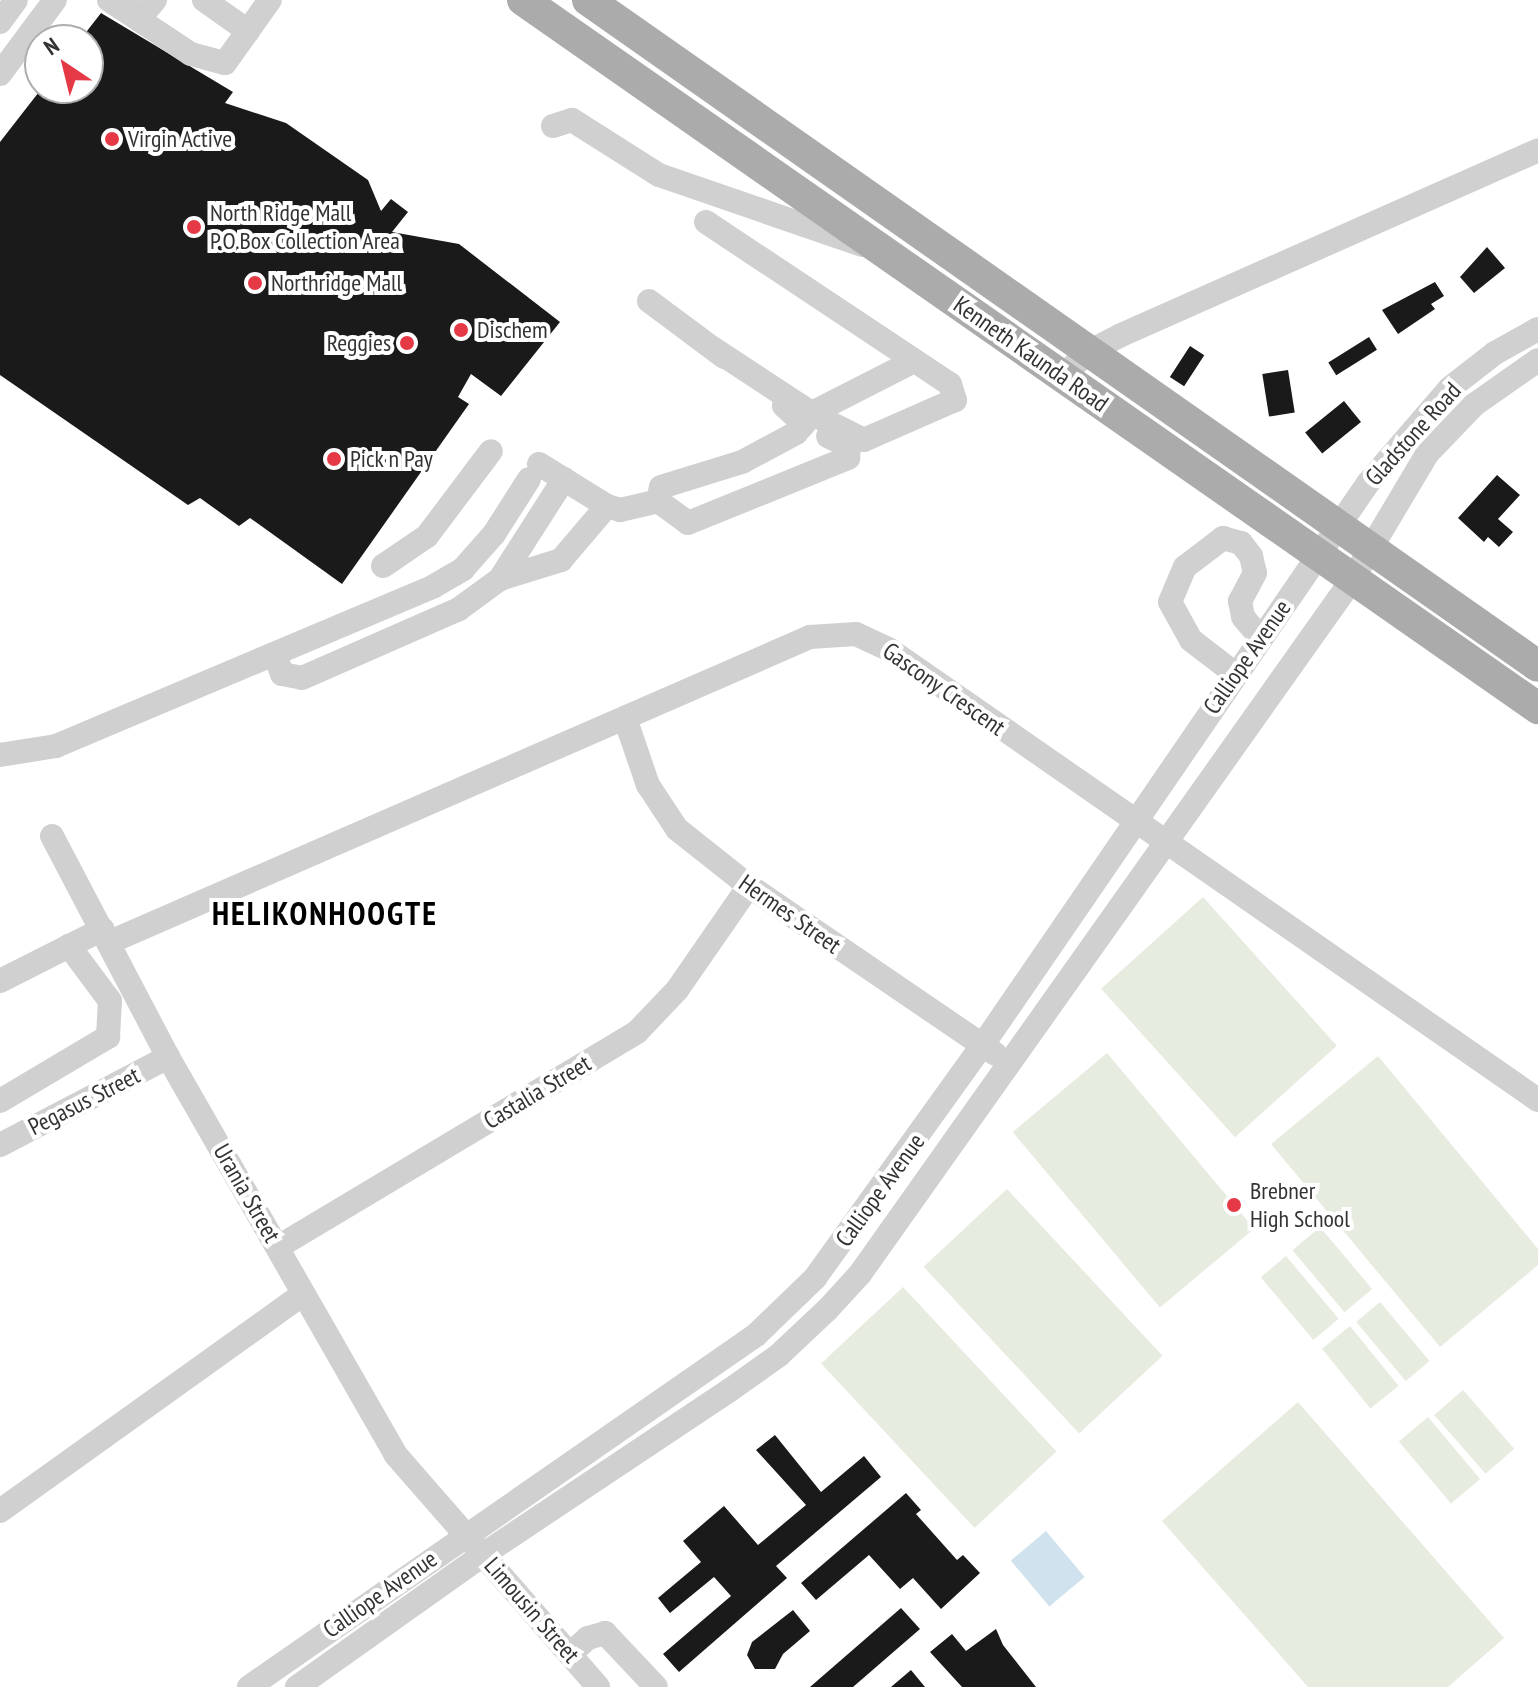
<!DOCTYPE html>
<html>
<head>
<meta charset="utf-8">
<style>
  body { margin:0 }
  #map { position:relative; width:1538px; height:1687px; overflow:hidden; background:#fff; font-family:"PT Sans Narrow",sans-serif }
  div>[style] { position:absolute }
  [style*='--x'] { left:calc(var(--x)*1px); top:calc(var(--y)*1px); width:calc(var(--w)*1px); rotate:calc(var(--a)*1deg) }
  .green>* { inset:0; background:#e6ecdf; transform-origin:0 0 }
  .water>* { inset:0; background:#cfe2ee; transform-origin:0 0 }
  .building>* { inset:0; background:#1a1a1a; transform-origin:0 0 }
  .minor>* { height:24px; margin:-12px; padding:0 12px; transform-origin:12px; border-radius:12px; background:#d0d0d0 }
  .major>* { height:32px; margin:-16px; padding:0 16px; transform-origin:16px; border-radius:16px; background:#ababab }
  .dots>* { width:22px; height:22px; translate:-50% -50%; box-sizing:border-box; border:4px solid #fff; border-radius:50% }
  span { translate:-50% -50%; white-space:nowrap; text-align:center; line-height:1.15; -webkit-text-stroke:8px #fff; paint-order:stroke }
  .poi-label { font-size:24px; color:#333 }
  .left { translate:0 -50%; text-align:left }
  .right { translate:-100% -50%; text-align:right }
  .street-label { font-size:24px; color:#333 }
  .district-label { font-size:32px; color:#000; font-weight:700; letter-spacing:2px }
  .north { position:absolute; left:24px; top:24px; width:80px; height:80px; box-sizing:border-box; background:#fff; border:2px solid #adadad; border-radius:50%; rotate:325deg; font-size:22px; font-weight:700; line-height:32px; text-align:center; color:#333 }
  .north::after { content:''; display:block; margin:auto; width:28px; height:36px; background:#e63946; clip-path:polygon(50% 0,100% 100%,50% 72%,0 100%) }
</style>
</head>
<body>
<div id="map">
  <div class="green">
    <div style="left:1203px;top:897px;width:200px;height:137px;rotate:48deg"></div>
    <div style="left:1107px;top:1053px;width:229px;height:123px;rotate:50deg"></div>
    <div style="clip-path:polygon(1378px 1056px,1538px 1249px,1538px 1265px,1440px 1347px,1271px 1144px)"></div>
    <div style="left:1007px;top:1189px;width:228px;height:114px;rotate:47deg"></div>
    <div style="left:1320px;top:1227px;width:81px;height:36px;rotate:50deg"></div>
    <div style="left:1286px;top:1256px;width:82px;height:33px;rotate:50deg"></div>
    <div style="left:903px;top:1287px;width:225px;height:112px;rotate:47deg"></div>
    <div style="left:1380px;top:1302px;width:77px;height:31px;rotate:50deg"></div>
    <div style="left:1350px;top:1326px;width:77px;height:36px;rotate:51deg"></div>
    <div style="left:1463px;top:1390px;width:78px;height:38px;rotate:49deg"></div>
    <div style="clip-path:polygon(1298px 1402px,1504px 1638px,1448px 1687px,1308px 1687px,1162px 1521px)"></div>
    <div style="left:1428px;top:1417px;width:81px;height:38px;rotate:50deg"></div>
  </div>
  <div class="water">
    <div style="left:1046px;top:1531px;width:60px;height:46px;rotate:50deg"></div>
  </div>
  <div class="building">
    <div style="clip-path:polygon(101px 13px,233px 92px,225px 103px,286px 123px,368px 180px,381px 211px,391px 199px,408px 212px,392px 232px,459px 244px,560px 322px,501px 396px,471px 374px,458px 397px,469px 404px,342px 584px,250px 518px,239px 526px,200px 498px,188px 505px,0 375px,0 142px,42px 88px,88px 88px,88px 40px,80px 40px)"></div>
    <div style="clip-path:polygon(1487px 247px,1505px 268px,1474px 293px,1460px 277px)"></div>
    <div style="clip-path:polygon(1435px 282px,1444px 296px,1431px 304px,1435px 309px,1398px 334px,1382px 310px)"></div>
    <div style="left:1369px;top:337px;width:15px;height:48px;rotate:58deg"></div>
    <div style="left:1190px;top:346px;width:17px;height:37px;rotate:33deg"></div>
    <div style="left:1288px;top:370px;width:43px;height:26px;rotate:81deg"></div>
    <div style="left:1344px;top:401px;width:27px;height:50px;rotate:51deg"></div>
    <div style="clip-path:polygon(1497px 475px,1520px 495px,1498px 519px,1513px 532px,1499px 547px,1488px 537px,1484px 542px,1458px 518px)"></div>
    <div style="clip-path:polygon(775px 1435px,821px 1492px,864px 1456px,881px 1477px,776px 1566px,787px 1578px,679px 1672px,663px 1654px,731px 1596px,714px 1577px,670px 1613px,658px 1598px,701px 1562px,683px 1541px,724px 1506px,758px 1545px,806px 1505px,756px 1450px)"></div>
    <div style="clip-path:polygon(906px 1493px,921px 1510px,916px 1514px,957px 1560px,963px 1555px,980px 1573px,941px 1609px,913px 1578px,900px 1589px,869px 1555px,816px 1600px,801px 1583px)"></div>
    <div style="clip-path:polygon(901px 1608px,920px 1629px,853px 1687px,810px 1687px)"></div>
    <div style="clip-path:polygon(793px 1610px,810px 1631px,783px 1654px,775px 1669px,755px 1669px,747px 1655px,752px 1642px)"></div>
    <div style="clip-path:polygon(996px 1629px,1003px 1645px,1036px 1687px,962px 1687px,930px 1652px,952px 1634px,966px 1651px)"></div>
    <div style="clip-path:polygon(911px 1670px,925px 1687px,891px 1687px)"></div>
  </div>
  <div class="minor">
    <div style="--x:109;--y:0;--w:98;--a:33.4"></div>
    <div style="--x:191;--y:54;--w:35;--a:15"></div>
    <div style="--x:225;--y:63;--w:77;--a:-54.5"></div>
    <div style="--x:204;--y:0;--w:54;--a:35.2"></div>
    <div style="--x:129;--y:8;--w:15;--a:48"></div>
    <div style="--x:139;--y:19;--w:25;--a:-50"></div>
    <div style="--x:0;--y:22;--w:27;--a:-54"></div>
    <div style="--x:0;--y:74;--w:92;--a:-53.4"></div>
    <div style="--x:553;--y:126;--w:20;--a:-18"></div>
    <div style="--x:572;--y:120;--w:103;--a:32.3"></div>
    <div style="--x:659;--y:175;--w:215;--a:19"></div>
    <div style="--x:706;--y:222;--w:293;--a:33.6"></div>
    <div style="--x:950;--y:384;--w:17;--a:73"></div>
    <div style="--x:955;--y:400;--w:99;--a:156.3"></div>
    <div style="--x:864;--y:440;--w:54;--a:-153.4"></div>
    <div style="--x:816;--y:416;--w:122;--a:-146.7"></div>
    <div style="--x:649;--y:301;--w:94;--a:36.7"></div>
    <div style="--x:1063;--y:376;--w:35;--a:-44"></div>
    <div style="--x:1088;--y:352;--w:35;--a:-27"></div>
    <div style="--x:1119;--y:336;--w:458;--a:-23.9"></div>
    <div style="--x:812;--y:413;--w:114;--a:-27"></div>
    <div style="--x:539;--y:464;--w:80;--a:31.7"></div>
    <div style="--x:607;--y:506;--w:14;--a:17"></div>
    <div style="--x:620;--y:510;--w:39;--a:-13"></div>
    <div style="--x:658;--y:501;--w:37;--a:36"></div>
    <div style="--x:688;--y:523;--w:173;--a:-22.1"></div>
    <div style="--x:848;--y:458;--w:12;--a:-85"></div>
    <div style="--x:849;--y:446;--w:23;--a:-155"></div>
    <div style="--x:658;--y:501;--w:14;--a:-78"></div>
    <div style="--x:661;--y:487;--w:85;--a:-17.2"></div>
    <div style="--x:742;--y:462;--w:61;--a:-28.2"></div>
    <div style="--x:796;--y:433;--w:12;--a:-48"></div>
    <div style="--x:804;--y:424;--w:27;--a:-138"></div>
    <div style="--x:383;--y:566;--w:53;--a:-34.3"></div>
    <div style="--x:427;--y:536;--w:106;--a:-53"></div>
    <div style="--x:500;--y:579;--w:64;--a:-17.3"></div>
    <div style="--x:561;--y:560;--w:71;--a:-49.6"></div>
    <div style="--x:275;--y:654;--w:21;--a:71"></div>
    <div style="--x:282;--y:674;--w:20;--a:11"></div>
    <div style="--x:302;--y:678;--w:171;--a:-23.7"></div>
    <div style="--x:459;--y:609;--w:51;--a:-36.2"></div>
    <div style="--x:500;--y:579;--w:119;--a:-57.4"></div>
    <div style="--x:1234;--y:673;--w:54;--a:-142.5"></div>
    <div style="--x:1191;--y:640;--w:43;--a:-118.9"></div>
    <div style="--x:1170;--y:602;--w:38;--a:-67"></div>
    <div style="--x:1185;--y:567;--w:48;--a:-37.3"></div>
    <div style="--x:1223;--y:538;--w:19;--a:16"></div>
    <div style="--x:1241;--y:543;--w:16;--a:52"></div>
    <div style="--x:1251;--y:556;--w:17;--a:77"></div>
    <div style="--x:1255;--y:573;--w:32;--a:118"></div>
    <div style="--x:1240;--y:601;--w:16;--a:79"></div>
    <div style="--x:1243;--y:617;--w:25;--a:50"></div>
    <div style="--x:625;--y:718;--w:71;--a:71.1"></div>
    <div style="--x:648;--y:785;--w:53;--a:56.6"></div>
    <div style="--x:677;--y:829;--w:92;--a:38.4"></div>
    <div style="--x:749;--y:886;--w:298;--a:34.3"></div>
    <div style="--x:0;--y:755;--w:57;--a:-9.1"></div>
    <div style="--x:56;--y:746;--w:410;--a:-22.9"></div>
    <div style="--x:434;--y:586;--w:34;--a:-30"></div>
    <div style="--x:463;--y:569;--w:47;--a:-48.5"></div>
    <div style="--x:494;--y:534;--w:65;--a:-57.5"></div>
    <div style="--x:52;--y:836;--w:250;--a:62.3"></div>
    <div style="--x:168;--y:1057;--w:457;--a:60.2"></div>
    <div style="--x:395;--y:1454;--w:309;--a:48.9"></div>
    <div style="--x:110;--y:942;--w:764;--a:-23.54"></div>
    <div style="--x:810;--y:637;--w:46;--a:-3.7"></div>
    <div style="--x:856;--y:634;--w:38;--a:25"></div>
    <div style="--x:890;--y:650;--w:789;--a:34.78"></div>
    <div style="--x:0;--y:981;--w:115;--a:-26.8"></div>
    <div style="--x:0;--y:1101;--w:126;--a:-30.7"></div>
    <div style="--x:108;--y:1037;--w:36;--a:-87"></div>
    <div style="--x:110;--y:1001;--w:69;--a:-126.7"></div>
    <div style="--x:0;--y:1145;--w:190;--a:-27.6"></div>
    <div style="--x:278;--y:1247;--w:418;--a:-30.9"></div>
    <div style="--x:637;--y:1032;--w:58;--a:-46.4"></div>
    <div style="--x:677;--y:990;--w:126;--a:-55.3"></div>
    <div style="--x:0;--y:1511;--w:371;--a:-35.6"></div>
    <div style="--x:570;--y:1654;--w:24;--a:-42"></div>
    <div style="--x:588;--y:1638;--w:18;--a:-16"></div>
    <div style="--x:605;--y:1633;--w:74;--a:46.6"></div>
    <div style="--x:249;--y:1687;--w:617;--a:-34.77"></div>
    <div style="--x:756;--y:1335;--w:82;--a:-44"></div>
    <div style="--x:815;--y:1278;--w:286;--a:-54.3"></div>
    <div style="--x:982;--y:1046;--w:683;--a:-55.56"></div>
    <div style="--x:1368;--y:483;--w:125;--a:-49.2"></div>
    <div style="--x:1450;--y:388;--w:57;--a:-37.9"></div>
    <div style="--x:1495;--y:353;--w:49;--a:-29.2"></div>
    <div style="--x:297;--y:1687;--w:229;--a:-35.4"></div>
    <div style="--x:484;--y:1554;--w:296;--a:-33.7"></div>
    <div style="--x:730;--y:1390;--w:60;--a:-35.5"></div>
    <div style="--x:779;--y:1355;--w:66;--a:-43.2"></div>
    <div style="--x:827;--y:1310;--w:49;--a:-47.5"></div>
    <div style="--x:860;--y:1274;--w:851;--a:-54.67"></div>
    <div style="--x:1352;--y:580;--w:147;--a:-59.2"></div>
    <div style="--x:1427;--y:454;--w:68;--a:-46.2"></div>
    <div style="--x:1474;--y:405;--w:78;--a:-35.1"></div>
  </div>
  <div class="major">
    <div style="--x:523;--y:0;--w:1238;--a:34.9"></div>
    <div style="--x:588;--y:0;--w:1160;--a:35.03"></div>
  </div>
  <div class="dots">
    <div style="left:112px;top:139px;background:#e63946"></div>
    <div style="left:194px;top:227px;background:#e63946"></div>
    <div style="left:255px;top:283px;background:#e63946"></div>
    <div style="left:461px;top:330px;background:#e63946"></div>
    <div style="left:407px;top:343px;background:#e63946"></div>
    <div style="left:334px;top:459px;background:#e63946"></div>
    <div style="left:1234px;top:1205px;background:#e63946"></div>
  </div>
  <div class="poi-label">
    <span class="left" style="left:128px;top:139px">Virgin Active</span>
    <span class="left" style="left:210px;top:227px">North Ridge Mall<br>P.O.Box Collection Area</span>
    <span class="left" style="left:271px;top:283px">Northridge Mall</span>
    <span class="left" style="left:477px;top:330px">Dischem</span>
    <span class="right" style="left:391px;top:343px">Reggies</span>
    <span class="left" style="left:350px;top:459px">Pick n Pay</span>
    <span class="left" style="left:1250px;top:1205px">Brebner<br>High School</span>
  </div>
  <div class="street-label">
    <span style="left:1031px;top:354px;rotate:35deg">Kenneth Kaunda Road</span>
    <span style="left:1413px;top:434px;rotate:-48deg">Gladstone Road</span>
    <span style="left:1247px;top:657px;rotate:-55deg">Calliope Avenue</span>
    <span style="left:944px;top:689px;rotate:35deg">Gascony Crescent</span>
    <span style="left:790px;top:914px;rotate:35deg">Hermes Street</span>
    <span style="left:537px;top:1092px;rotate:-31deg">Castalia Street</span>
    <span style="left:84px;top:1101px;rotate:-27deg">Pegasus Street</span>
    <span style="left:880px;top:1190px;rotate:-54deg">Calliope Avenue</span>
    <span style="left:247px;top:1193px;rotate:60deg">Urania Street</span>
    <span style="left:380px;top:1594px;rotate:-35deg">Calliope Avenue</span>
    <span style="left:532px;top:1610px;rotate:49deg">Limousin Street</span>
  </div>
  <div class="district-label">
    <span style="left:325px;top:913px">HELIKONHOOGTE</span>
  </div>
  <div class="north">N</div>
</div>
</body>
</html>
